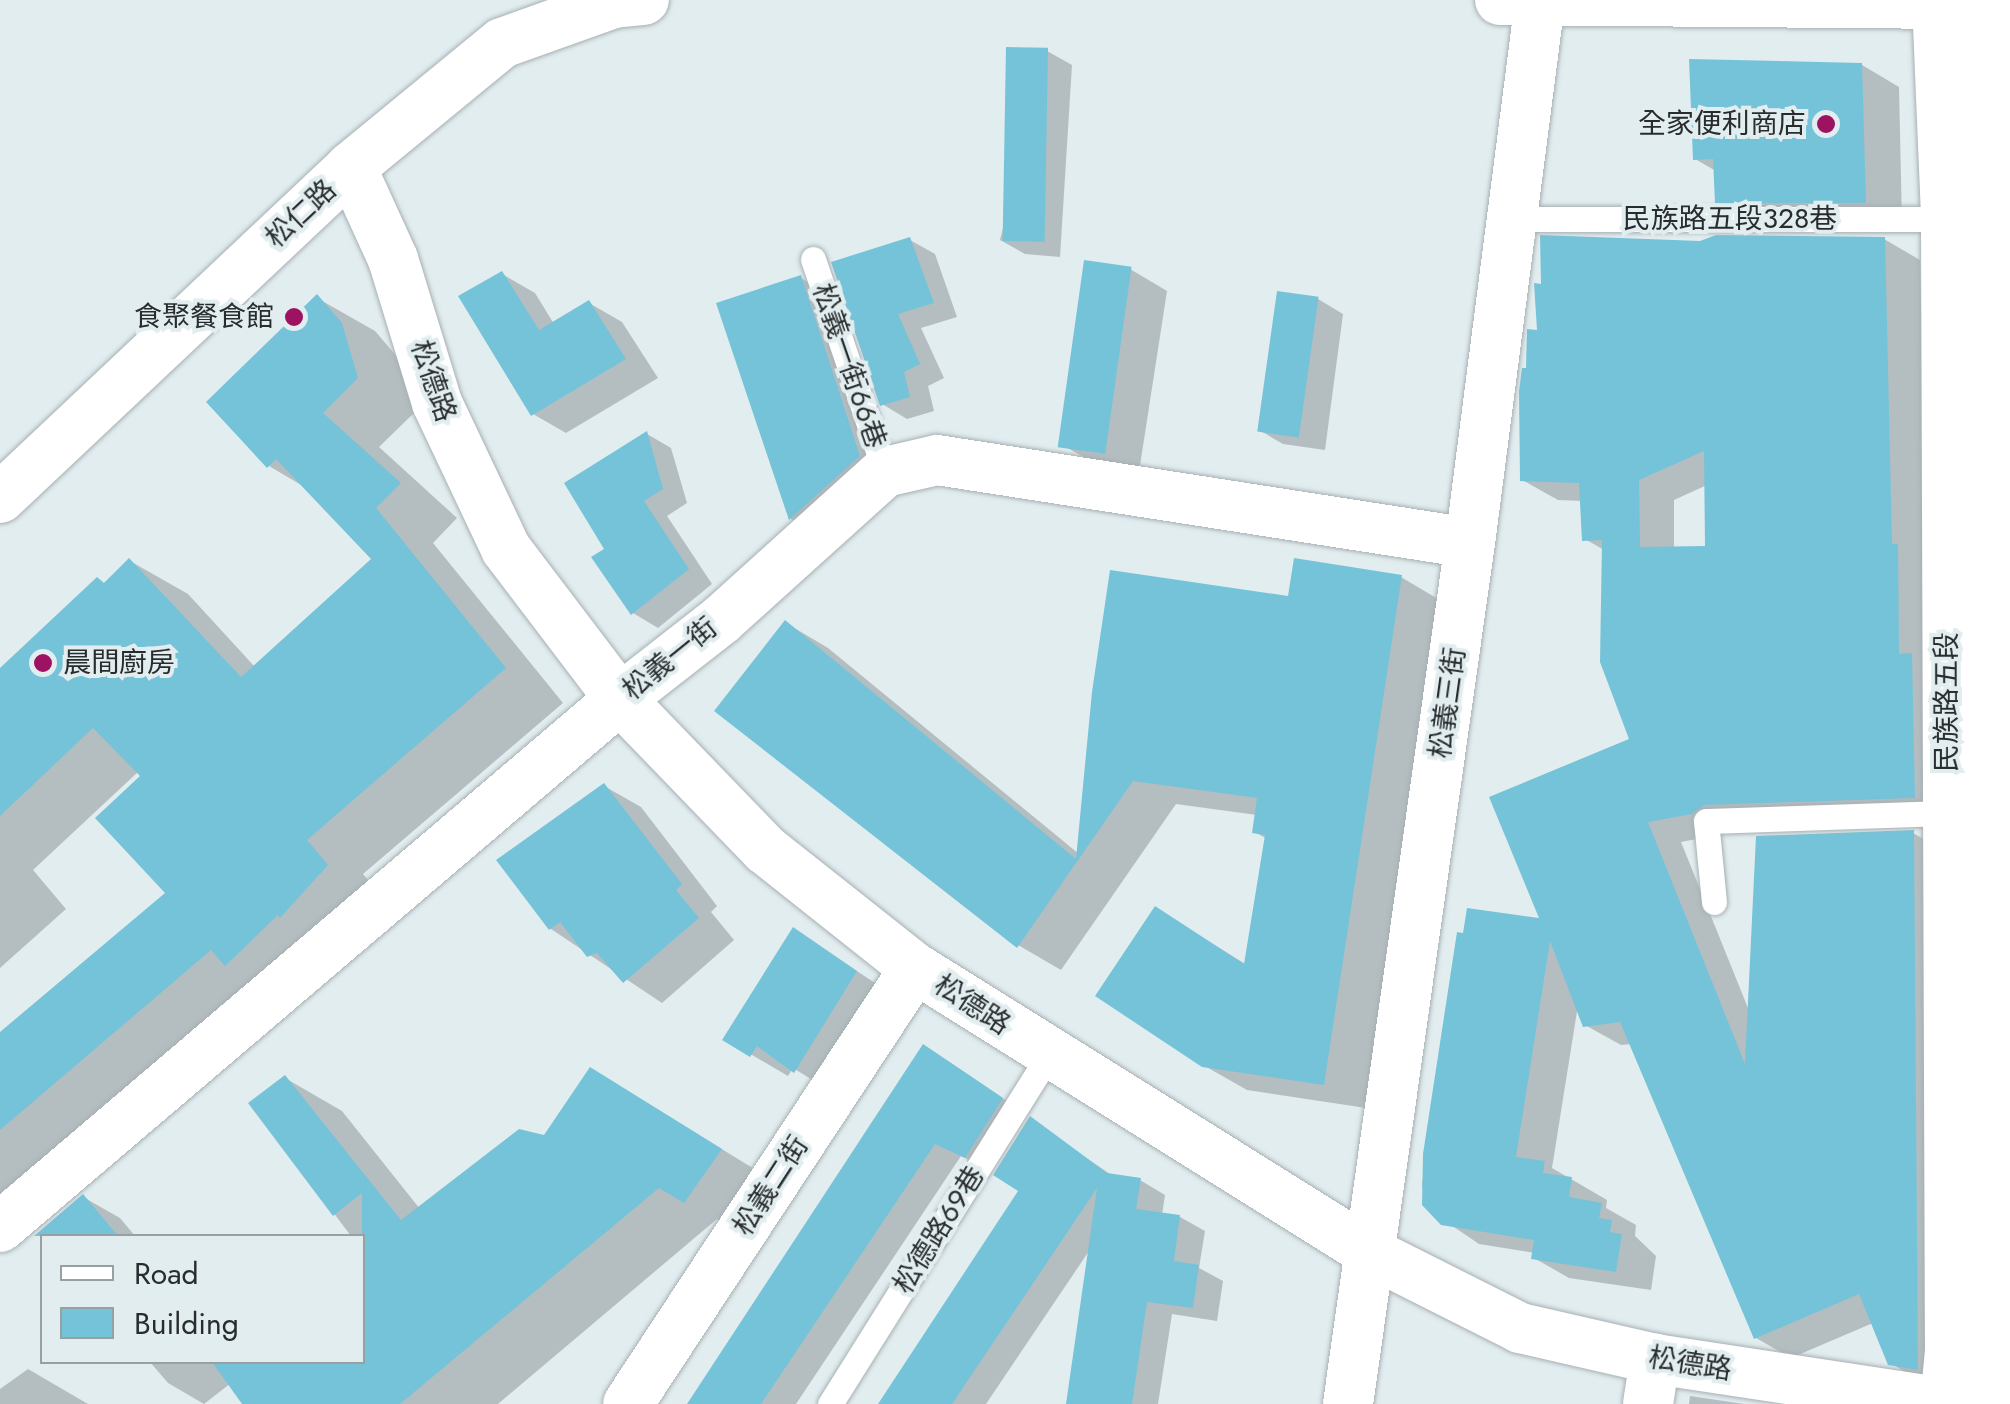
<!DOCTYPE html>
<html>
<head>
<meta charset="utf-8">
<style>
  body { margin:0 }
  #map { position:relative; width:2010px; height:1404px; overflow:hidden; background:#e2edf0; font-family:Jost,"Noto Sans TC",sans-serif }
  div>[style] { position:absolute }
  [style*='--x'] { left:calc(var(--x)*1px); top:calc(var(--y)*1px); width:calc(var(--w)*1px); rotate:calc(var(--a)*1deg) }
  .shadow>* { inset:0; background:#0003 }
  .building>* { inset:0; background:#75c3d9; transform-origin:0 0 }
  .roads { filter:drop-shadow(0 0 2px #a7b0b3) drop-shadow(0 0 2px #a7b0b3) }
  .service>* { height:25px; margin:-12.5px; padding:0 12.5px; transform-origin:12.5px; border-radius:12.5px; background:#fff }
  .minor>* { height:50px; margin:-25px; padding:0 25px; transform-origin:25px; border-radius:25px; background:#fff }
  .secondary>* { height:55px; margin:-27.5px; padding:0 27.5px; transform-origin:27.5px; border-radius:27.5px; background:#fff }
  .dots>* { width:28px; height:28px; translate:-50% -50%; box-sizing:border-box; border:5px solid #e2edf0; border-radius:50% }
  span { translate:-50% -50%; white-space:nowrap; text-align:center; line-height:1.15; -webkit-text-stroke:8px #e2edf0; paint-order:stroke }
  .poi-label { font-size:28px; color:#282c2d }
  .right { translate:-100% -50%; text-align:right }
  .left { translate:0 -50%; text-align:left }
  .street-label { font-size:28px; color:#282c2d }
  .legend { position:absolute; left:40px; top:1234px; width:325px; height:130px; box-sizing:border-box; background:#e2edf0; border:2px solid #98a0a2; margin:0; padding:12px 18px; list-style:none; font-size:30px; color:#282c2d }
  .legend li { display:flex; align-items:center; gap:20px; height:50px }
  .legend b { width:50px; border:2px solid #98a0a2 }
</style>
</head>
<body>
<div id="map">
  <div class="shadow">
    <div style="clip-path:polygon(1047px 51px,1072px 65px,1060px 257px,1025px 254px,1000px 240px)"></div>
    <div style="clip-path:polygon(1862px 65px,1899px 87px,1902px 223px,1754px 223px,1717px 201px,1716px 171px,1695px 159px)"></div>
    <div style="clip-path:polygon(evenodd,1884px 239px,1920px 260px,1926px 563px,1950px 817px,1728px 833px,1681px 842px,1750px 1013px,1913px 833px,1948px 853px,1926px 1384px,1890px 1363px,1873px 1323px,1791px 1358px,1756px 1338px,1632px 1044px,1621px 1045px,1585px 1025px,1578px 1005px,1552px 1168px,1607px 1200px,1606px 1208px,1636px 1225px,1635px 1236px,1656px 1256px,1651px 1290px,1569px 1278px,1534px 1258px,1535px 1253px,1479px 1244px,1426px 1208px,1422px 1184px,1459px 934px,1543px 921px,1632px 740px,1604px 550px,1585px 539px,1583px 501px,1558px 500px,1522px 480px,1529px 371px,1539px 333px,1700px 243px,1884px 239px,1707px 485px,1708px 548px,1674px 549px,1674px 500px,1707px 485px)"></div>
    <div style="clip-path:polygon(910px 240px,935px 254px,957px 317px,921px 328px,944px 378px,928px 386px,934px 411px,907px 419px,882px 404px)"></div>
    <div style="clip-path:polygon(1086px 262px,1130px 269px,1167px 291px,1139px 472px,1101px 467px,1064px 446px)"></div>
    <div style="clip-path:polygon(502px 274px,535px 293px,554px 324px,589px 303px,622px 322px,658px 378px,566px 433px,533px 414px)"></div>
    <div style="clip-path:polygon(801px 278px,834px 297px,892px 475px,823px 537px,791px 519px,719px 304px)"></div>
    <div style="clip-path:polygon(317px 298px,375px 331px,399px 359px,415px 412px,379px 447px,457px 518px,433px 543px,563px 703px,363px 874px,385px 900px,0 1215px,0 1035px,169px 893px,139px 771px,33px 870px,66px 909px,0 968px,0 671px,130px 561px,188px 594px,255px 667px,374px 559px,308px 489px,269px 466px)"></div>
    <div style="clip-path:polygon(1318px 299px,1343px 314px,1325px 450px,1283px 444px,1259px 430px)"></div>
    <div style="clip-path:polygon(647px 434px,671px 448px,687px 503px,667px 516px,712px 584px,658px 628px,633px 613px,595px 558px,608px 549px)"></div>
    <div style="clip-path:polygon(1401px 577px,1443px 602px,1366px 1108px,1247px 1090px,1203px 1065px,1156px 909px,1247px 965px,1267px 839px,1255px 832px,1257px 815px,1176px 804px,1061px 970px,1018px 945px,786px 623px,828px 648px,1079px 854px,1094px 693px,1290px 598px)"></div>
    <div style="clip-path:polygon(604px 786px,641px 807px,717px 906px,711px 912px,734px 940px,662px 1003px,551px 929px,499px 861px)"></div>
    <div style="clip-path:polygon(794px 930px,892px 994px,832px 1092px,793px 1068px,788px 1076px,725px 1039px)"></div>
    <div style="clip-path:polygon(948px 1061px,1026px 1114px,991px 1170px,961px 1156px,796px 1404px,690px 1404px)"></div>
    <div style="clip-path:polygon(285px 1078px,342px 1111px,420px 1209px,545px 1138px,647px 1103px,777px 1183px,742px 1234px,717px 1219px,498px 1404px,246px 1404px,231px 1383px,204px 1404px,168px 1383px,150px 1362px,362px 1362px,362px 1236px,351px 1236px,251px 1103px)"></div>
    <div style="clip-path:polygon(1030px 1120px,1113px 1176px,1140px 1180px,1165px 1195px,1162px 1215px,1180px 1217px,1205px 1231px,1199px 1268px,1223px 1281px,1217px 1321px,1172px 1314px,1158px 1404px,1068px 1404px,1091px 1248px,986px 1404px,881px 1404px,1021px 1191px)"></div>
    <div style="clip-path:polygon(83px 1197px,120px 1218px,135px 1236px,47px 1236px,43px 1231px)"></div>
    <div style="clip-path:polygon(28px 1369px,88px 1404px,0 1404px,0 1389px)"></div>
    <div style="clip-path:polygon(1690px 1396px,1744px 1404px,1689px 1404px)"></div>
  </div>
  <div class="building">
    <div style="left:1006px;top:47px;width:42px;height:194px;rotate:1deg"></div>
    <div style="clip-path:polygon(1689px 59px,1862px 63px,1866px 203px,1715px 203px,1713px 159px,1693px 160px)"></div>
    <div style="clip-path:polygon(evenodd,1540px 235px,1700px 241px,1716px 235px,1885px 237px,1892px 544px,1898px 544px,1899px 654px,1912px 653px,1915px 798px,1705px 805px,1692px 814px,1648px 822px,1745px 1064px,1756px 836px,1914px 830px,1918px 1370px,1888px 1365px,1859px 1294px,1754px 1339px,1620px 1022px,1583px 1027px,1550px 941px,1516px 1157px,1545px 1161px,1543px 1173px,1572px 1177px,1569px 1197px,1602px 1203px,1599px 1218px,1612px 1220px,1610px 1232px,1622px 1234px,1616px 1272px,1531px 1259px,1534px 1240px,1441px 1225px,1422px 1205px,1423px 1154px,1457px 932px,1463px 933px,1467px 908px,1539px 918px,1489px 797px,1629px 739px,1600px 662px,1602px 540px,1582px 541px,1579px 483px,1520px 481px,1519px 391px,1522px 368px,1526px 368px,1527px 329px,1537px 330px,1534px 283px,1541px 284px,1540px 235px,1704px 451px,1705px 546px,1640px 547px,1639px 480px,1704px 451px)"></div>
    <div style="clip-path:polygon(910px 237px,934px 303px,898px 314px,920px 364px,904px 372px,910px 397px,880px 406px,831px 262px)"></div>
    <div style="left:1084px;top:260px;width:48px;height:189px;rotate:8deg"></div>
    <div style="clip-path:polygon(502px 271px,539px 330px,589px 300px,626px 359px,531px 416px,458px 296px)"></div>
    <div style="clip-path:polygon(801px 275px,860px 456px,789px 520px,716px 303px)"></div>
    <div style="left:1277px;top:291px;width:42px;height:142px;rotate:8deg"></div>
    <div style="clip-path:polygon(317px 294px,342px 323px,358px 378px,323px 413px,401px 483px,376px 508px,506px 668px,307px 840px,328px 865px,280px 918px,278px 915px,225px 966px,211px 950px,0 1130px,0 1032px,165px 893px,95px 818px,140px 776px,93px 728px,0 816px,0 668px,97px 577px,104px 583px,129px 558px,241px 677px,371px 559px,276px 459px,267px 468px,206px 402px)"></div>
    <div style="clip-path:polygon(647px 431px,663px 489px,644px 501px,689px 569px,631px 615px,591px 557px,604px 549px,564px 483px)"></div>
    <div style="clip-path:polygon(1294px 558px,1402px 575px,1324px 1085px,1202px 1067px,1095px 996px,1155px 906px,1244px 964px,1265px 835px,1252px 833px,1257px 798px,1133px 781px,1017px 948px,714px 711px,785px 620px,1076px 859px,1092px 692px,1110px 570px,1288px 596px)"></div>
    <div style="clip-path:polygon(604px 783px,682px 884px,676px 890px,699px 918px,623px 983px,597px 953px,587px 957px,560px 922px,549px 930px,496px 860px)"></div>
    <div style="clip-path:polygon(793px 927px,857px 971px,794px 1073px,757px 1046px,750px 1057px,722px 1040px)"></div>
    <div style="clip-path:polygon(923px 1044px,1003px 1098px,965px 1158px,935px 1144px,761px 1404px,687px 1404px)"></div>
    <div style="clip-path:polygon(590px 1067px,722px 1149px,684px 1203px,659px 1188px,400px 1404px,242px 1404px,212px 1362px,362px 1362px,362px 1193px,333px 1216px,248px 1103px,285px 1075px,401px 1220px,519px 1129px,544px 1135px)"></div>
    <div style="clip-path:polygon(1030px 1116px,1107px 1173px,1141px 1178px,1136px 1209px,1180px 1215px,1174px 1261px,1199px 1265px,1193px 1308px,1147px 1302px,1132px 1404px,1066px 1404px,1097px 1188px,952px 1404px,878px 1404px,1018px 1191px,993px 1175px)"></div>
    <div style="clip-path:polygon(83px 1194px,118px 1236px,33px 1236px,34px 1236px)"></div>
  </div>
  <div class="roads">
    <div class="service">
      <div style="--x:1512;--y:219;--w:436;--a:0"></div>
      <div style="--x:813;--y:259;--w:225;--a:71.3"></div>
      <div style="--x:1714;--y:902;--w:81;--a:-95.6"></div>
      <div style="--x:1706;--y:821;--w:241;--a:-1.9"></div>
      <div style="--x:830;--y:1404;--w:412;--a:-57.9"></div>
    </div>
    <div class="minor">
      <div style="--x:1500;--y:0;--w:439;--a:0.5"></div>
      <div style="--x:351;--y:167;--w:101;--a:65.5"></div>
      <div style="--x:393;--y:259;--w:151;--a:73"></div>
      <div style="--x:437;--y:403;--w:161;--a:64.7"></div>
      <div style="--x:506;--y:549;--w:188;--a:52.8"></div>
      <div style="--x:620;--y:699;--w:210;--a:46"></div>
      <div style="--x:766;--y:850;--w:190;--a:38.4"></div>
      <div style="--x:915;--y:968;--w:538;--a:32.01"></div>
      <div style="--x:1371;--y:1253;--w:167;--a:26.7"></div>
      <div style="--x:1520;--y:1328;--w:139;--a:12.9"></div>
      <div style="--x:1655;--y:1359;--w:295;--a:8.6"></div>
      <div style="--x:0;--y:498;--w:482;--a:-43.3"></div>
      <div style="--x:351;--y:167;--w:195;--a:-39.4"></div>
      <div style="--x:502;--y:43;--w:119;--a:-19.7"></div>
      <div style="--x:614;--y:3;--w:30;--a:-6"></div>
      <div style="--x:0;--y:1227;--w:814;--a:-40.42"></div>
      <div style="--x:620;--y:699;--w:128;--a:-38"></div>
      <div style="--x:721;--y:620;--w:221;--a:-42.1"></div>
      <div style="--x:885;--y:472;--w:53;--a:-13"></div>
      <div style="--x:937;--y:460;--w:539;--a:8.85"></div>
      <div style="--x:628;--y:1404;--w:522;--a:-56.64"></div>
      <div style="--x:1348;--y:1404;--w:870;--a:-81.94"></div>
      <div style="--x:1470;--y:543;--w:547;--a:-82.64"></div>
      <div style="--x:1648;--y:1404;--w:46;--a:-81.2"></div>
    </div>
    <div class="secondary">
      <div style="--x:1939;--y:0;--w:219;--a:87.6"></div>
      <div style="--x:1948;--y:219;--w:1131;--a:89.8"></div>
      <div style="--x:1952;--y:1350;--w:54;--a:95.3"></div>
      <div style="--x:1992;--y:0;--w:1161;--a:89.56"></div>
      <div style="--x:2001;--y:1161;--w:243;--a:91.2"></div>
    </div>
  </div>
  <div class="dots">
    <div style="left:1826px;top:124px;background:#9d1261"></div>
    <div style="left:294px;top:317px;background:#9d1261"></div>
    <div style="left:43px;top:663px;background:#9d1261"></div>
  </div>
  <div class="poi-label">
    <span class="right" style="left:1806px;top:124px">全家便利商店</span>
    <span class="right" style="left:274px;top:317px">食聚餐食館</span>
    <span class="left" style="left:63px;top:663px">晨間廚房</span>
  </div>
  <div class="street-label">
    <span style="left:301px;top:214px;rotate:-43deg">松仁路</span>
    <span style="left:1730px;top:219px">民族路五段328巷</span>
    <span style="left:849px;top:366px;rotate:71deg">松義一街66巷</span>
    <span style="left:433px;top:381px;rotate:71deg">松德路</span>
    <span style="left:670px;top:659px;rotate:-39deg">松義一街</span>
    <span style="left:1947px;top:702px;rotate:-90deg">民族路五段</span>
    <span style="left:1448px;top:703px;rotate:-82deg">松義三街</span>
    <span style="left:972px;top:1005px;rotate:33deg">松德路</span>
    <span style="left:771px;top:1186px;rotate:-57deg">松義二街</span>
    <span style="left:939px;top:1230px;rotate:-58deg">松德路69巷</span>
    <span style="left:1690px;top:1364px;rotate:9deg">松德路</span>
  </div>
  <ul class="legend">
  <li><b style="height:12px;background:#fff"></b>Road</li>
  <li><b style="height:28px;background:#75c3d9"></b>Building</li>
  </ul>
</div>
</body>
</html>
